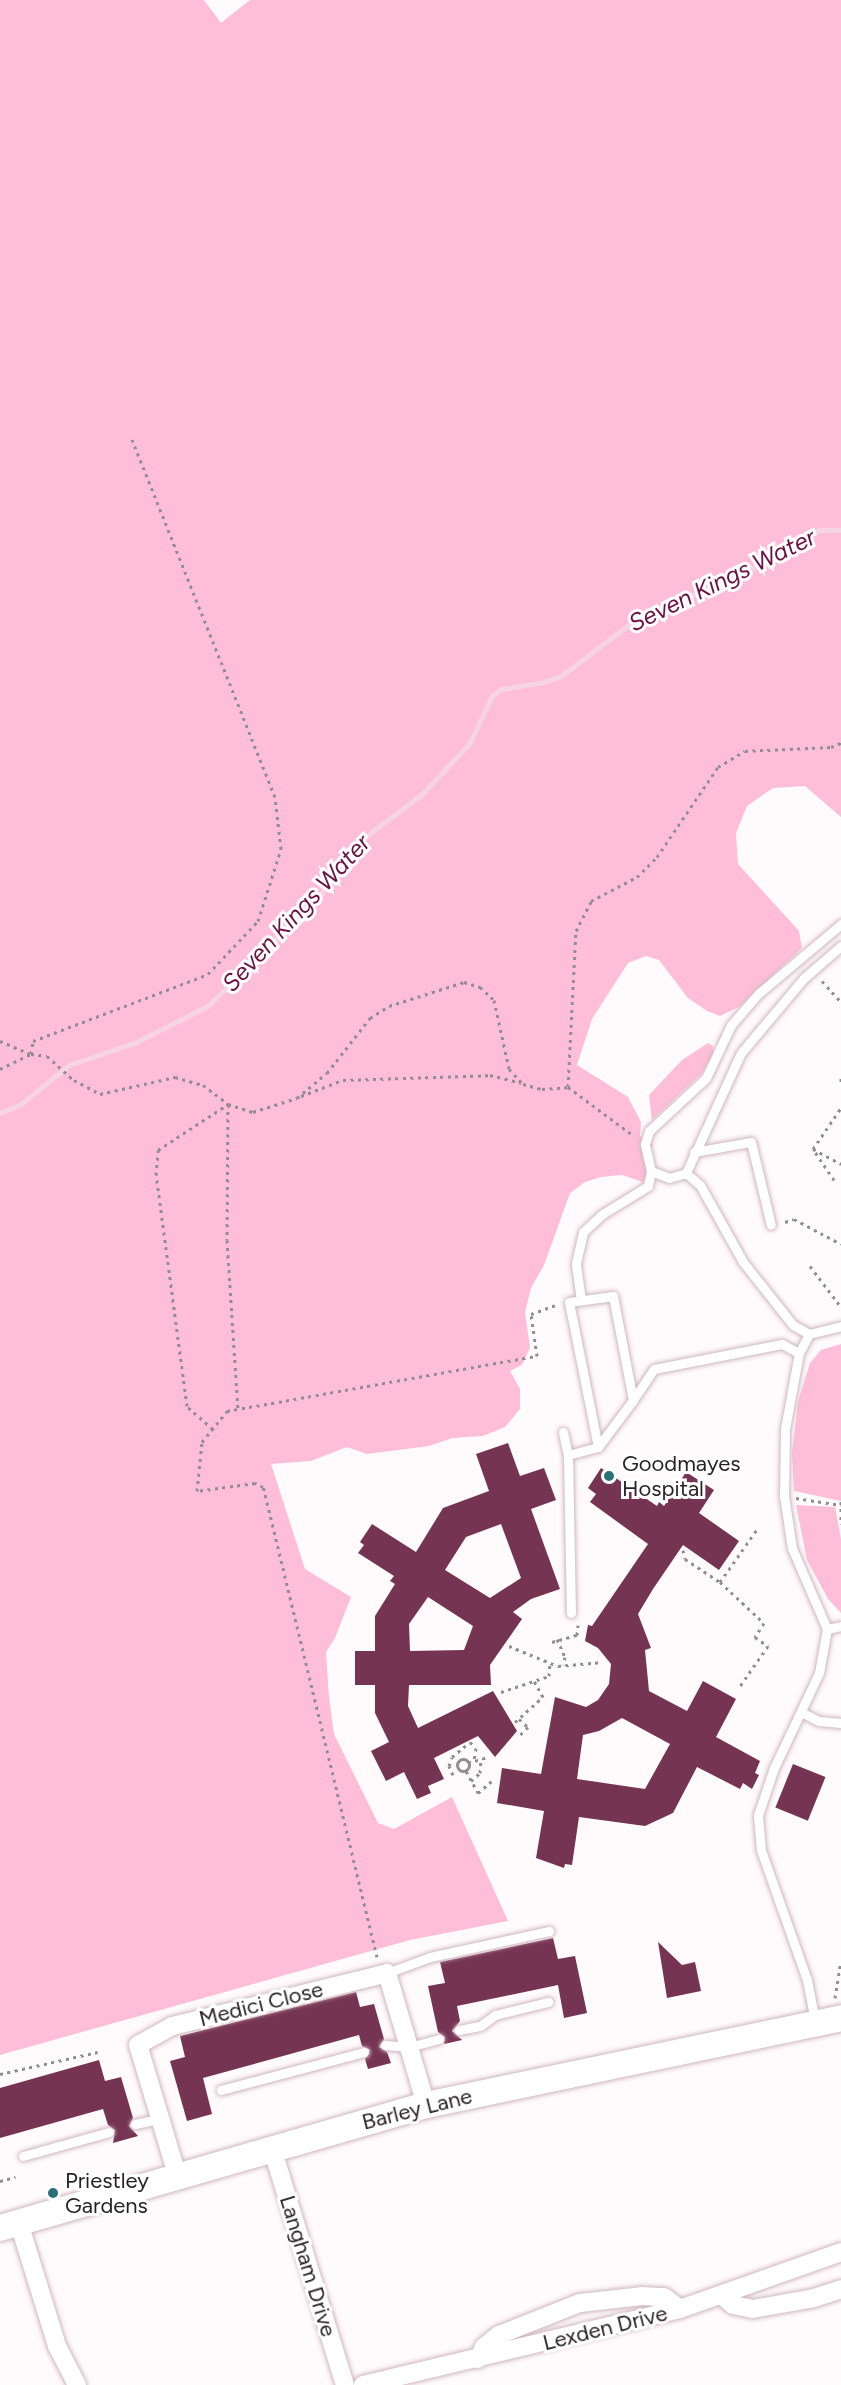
<!DOCTYPE html>
<html>
<head>
<meta charset="utf-8">
<style>
  body { margin:0 }
  #map { position:relative; width:841px; height:2385px; overflow:hidden; background:#fffafc; font-family:Figtree,sans-serif }
  div>[style] { position:absolute }
  [style*='--x'] { left:calc(var(--x)*1px); top:calc(var(--y)*1px); width:calc(var(--w)*1px); rotate:calc(var(--a)*1deg) }
  .green>* { inset:0; background:#ffbed8 }
  .stream>* { height:5px; margin:-2.5px; padding:0 2.5px; transform-origin:2.5px; border-radius:2.5px; background:#f6d4e1 }
  .building>* { inset:0; background:#763453; transform-origin:0 0 }
  .path>* { height:3px; margin-top:-1.5px; transform-origin:0; background:repeating-linear-gradient(90deg,#948d90 0 3px,transparent 0 7.5px) }
  .path>.ring { margin:-1.5px; padding:0; box-sizing:content-box; background:none; border:3px solid #948d90; border-radius:50% }
  .roads { filter:drop-shadow(0 0 2px #cfb8c0) drop-shadow(0 0 2px #cfb8c0) }
  .lane>* { height:9px; margin:-4.5px; padding:0 4.5px; transform-origin:4.5px; border-radius:4.5px; background:#fff }
  .street>* { height:18px; margin:-9px; padding:0 9px; transform-origin:9px; border-radius:9px; background:#fff }
  .secondary>* { height:26px; margin:-13px; padding:0 13px; transform-origin:13px; border-radius:13px; background:#fff }
  .dots>* { width:16px; height:16px; translate:-50% -50%; box-sizing:border-box; border:3px solid #fff; border-radius:50% }
  span { translate:-50% -50%; white-space:nowrap; text-align:center; line-height:1.15; -webkit-text-stroke:6px #fff; paint-order:stroke }
  .poi-label { font-size:22px; color:#271f22 }
  .left { translate:0 -50%; text-align:left }
  .street-label { font-size:22px; color:#271f22 }
  .water-label { font-size:24px; color:#6b1142; font-style:italic }
</style>
</head>
<body>
<div id="map">
  <div class="green">
    <div style="clip-path:polygon(0 0,204px 0,221px 23px,250px 0,841px 0,841px 817px,805px 786px,773px 788px,747px 806px,736px 833px,738px 864px,799px 931px,802px 948px,739px 1007px,720px 1016px,707px 1011px,688px 998px,659px 960px,646px 956px,628px 963px,592px 1019px,577px 1065px,628px 1097px,641px 1122px,640px 1136px,653px 1145px,643px 1156px,648px 1170px,643px 1182px,622px 1175px,601px 1177px,585px 1182px,570px 1193px,544px 1265px,531px 1288px,525px 1312px,530px 1348px,522px 1365px,510px 1371px,520px 1389px,520px 1409px,505px 1427px,483px 1436px,453px 1438px,429px 1446px,367px 1454px,347px 1447px,311px 1461px,271px 1464px,305px 1569px,351px 1597px,335px 1638px,326px 1652px,329px 1697px,334px 1734px,378px 1823px,394px 1829px,452px 1797px,508px 1921px,410px 1940px,0 2055px)"></div>
    <div style="clip-path:polygon(708px 1043px,713px 1046px,713px 1055px,702px 1073px,652px 1120px,649px 1095px,682px 1060px)"></div>
    <div style="clip-path:polygon(841px 1344px,841px 1501px,794px 1491px,792px 1454px,798px 1401px,810px 1363px,821px 1350px)"></div>
    <div style="clip-path:polygon(796px 1505px,835px 1507px,841px 1539px,841px 1613px,828px 1599px,807px 1560px)"></div>
  </div>
  <div class="stream">
    <div style="--x:0;--y:1113;--w:23;--a:-23"></div>
    <div style="--x:21;--y:1104;--w:62;--a:-39.1"></div>
    <div style="--x:69;--y:1065;--w:69;--a:-18.7"></div>
    <div style="--x:134;--y:1043;--w:83;--a:-26.6"></div>
    <div style="--x:208;--y:1006;--w:159;--a:-44.7"></div>
    <div style="--x:321;--y:894;--w:58;--a:-56.3"></div>
    <div style="--x:353;--y:846;--w:85;--a:-36.9"></div>
    <div style="--x:421;--y:795;--w:70;--a:-46.7"></div>
    <div style="--x:469;--y:744;--w:53;--a:-64.4"></div>
    <div style="--x:492;--y:696;--w:11;--a:-38"></div>
    <div style="--x:501;--y:689;--w:39;--a:-9"></div>
    <div style="--x:540;--y:683;--w:22;--a:-18"></div>
    <div style="--x:561;--y:676;--w:94;--a:-37.2"></div>
    <div style="--x:636;--y:619;--w:120;--a:-23.1"></div>
    <div style="--x:746;--y:572;--w:83;--a:-30.3"></div>
    <div style="--x:818;--y:530;--w:23;--a:0"></div>
  </div>
  <div class="building">
    <div style="clip-path:polygon(evenodd,508px 1443px,520px 1476px,544px 1468px,556px 1500px,531px 1509px,560px 1589px,531px 1599px,513px 1612px,522px 1619px,490px 1665px,491px 1685px,409px 1685px,408px 1706px,418px 1728px,493px 1691px,517px 1731px,495px 1757px,478px 1736px,434px 1758px,444px 1779px,428px 1786px,431px 1793px,417px 1799px,404px 1772px,386px 1781px,371px 1751px,389px 1742px,375px 1713px,375px 1685px,355px 1685px,355px 1651px,375px 1651px,375px 1616px,395px 1584px,390px 1581px,394px 1576px,358px 1553px,364px 1545px,360px 1542px,372px 1524px,416px 1552px,443px 1508px,489px 1491px,476px 1454px,508px 1443px,501px 1524px,521px 1578px,490px 1598px,445px 1570px,466px 1537px,501px 1524px,508px 1443px,428px 1597px,473px 1626px,464px 1650px,410px 1651px,409px 1624px,428px 1597px)"></div>
    <div style="clip-path:polygon(evenodd,601px 1468px,657px 1506px,659px 1502px,664px 1506px,686px 1472px,714px 1490px,699px 1513px,739px 1541px,719px 1570px,683px 1545px,653px 1589px,638px 1614px,651px 1648px,645px 1650px,649px 1691px,687px 1711px,703px 1681px,736px 1699px,716px 1737px,760px 1761px,755px 1773px,759px 1775px,752px 1789px,743px 1783px,740px 1789px,697px 1767px,673px 1813px,645px 1826px,579px 1817px,572px 1865px,565px 1864px,564px 1868px,536px 1858px,544px 1811px,497px 1803px,502px 1768px,541px 1774px,555px 1697px,586px 1707px,598px 1700px,609px 1684px,611px 1664px,598px 1648px,585px 1641px,588px 1625px,592px 1626px,648px 1544px,590px 1502px,596px 1494px,588px 1488px,601px 1468px,622px 1718px,670px 1744px,645px 1789px,577px 1779px,583px 1735px,599px 1731px,622px 1718px)"></div>
    <div style="left:793px;top:1764px;width:35px;height:47px;rotate:22deg"></div>
    <div style="clip-path:polygon(553px 1938px,558px 1959px,575px 1956px,587px 2013px,564px 2018px,558px 1985px,457px 2006px,460px 2021px,452px 2031px,462px 2040px,444px 2044px,445px 2037px,438px 2032px,428px 1986px,445px 1983px,440px 1962px)"></div>
    <div style="clip-path:polygon(658px 1942px,682px 1965px,695px 1962px,701px 1991px,667px 1998px)"></div>
    <div style="clip-path:polygon(356px 1992px,360px 2007px,374px 2004px,384px 2039px,379px 2047px,387px 2052px,391px 2063px,368px 2069px,365px 2059px,370px 2050px,362px 2046px,359px 2035px,203px 2078px,212px 2114px,187px 2121px,170px 2061px,185px 2057px,180px 2036px)"></div>
    <div style="clip-path:polygon(99px 2060px,105px 2081px,121px 2077px,133px 2118px,129px 2126px,138px 2136px,113px 2143px,115px 2130px,108px 2125px,103px 2109px,0 2138px,0 2088px)"></div>
  </div>
  <div class="path">
    <div style="--x:822;--y:981;--w:28;--a:48"></div>
    <div style="--x:0;--y:1041;--w:34;--a:23"></div>
    <div style="--x:31;--y:1054;--w:13;--a:-81"></div>
    <div style="--x:33;--y:1041;--w:187;--a:-20.9"></div>
    <div style="--x:208;--y:974;--w:73;--a:-46.7"></div>
    <div style="--x:258;--y:921;--w:76;--a:-72.3"></div>
    <div style="--x:281;--y:849;--w:52;--a:-96.6"></div>
    <div style="--x:275;--y:797;--w:385;--a:-111.8"></div>
    <div style="--x:0;--y:1069;--w:34;--a:-26"></div>
    <div style="--x:31;--y:1054;--w:16;--a:7"></div>
    <div style="--x:47;--y:1056;--w:36;--a:42"></div>
    <div style="--x:74;--y:1080;--w:30;--a:28"></div>
    <div style="--x:100;--y:1094;--w:77;--a:-12.8"></div>
    <div style="--x:175;--y:1077;--w:29;--a:16"></div>
    <div style="--x:203;--y:1085;--w:31;--a:37"></div>
    <div style="--x:228;--y:1104;--w:26;--a:18"></div>
    <div style="--x:253;--y:1112;--w:46;--a:-17.7"></div>
    <div style="--x:297;--y:1098;--w:39;--a:-40"></div>
    <div style="--x:327;--y:1073;--w:70;--a:-52"></div>
    <div style="--x:370;--y:1018;--w:22;--a:-32"></div>
    <div style="--x:389;--y:1006;--w:79;--a:-17.7"></div>
    <div style="--x:464;--y:982;--w:17;--a:17"></div>
    <div style="--x:480;--y:987;--w:19;--a:43"></div>
    <div style="--x:494;--y:1000;--w:71;--a:77.7"></div>
    <div style="--x:509;--y:1069;--w:21;--a:47"></div>
    <div style="--x:523;--y:1084;--w:20;--a:15"></div>
    <div style="--x:542;--y:1089;--w:26;--a:-4"></div>
    <div style="--x:568;--y:1087;--w:82;--a:36.6"></div>
    <div style="--x:841;--y:1078;--w:6;--a:90"></div>
    <div style="--x:568;--y:1087;--w:156;--a:-87.1"></div>
    <div style="--x:576;--y:931;--w:34;--a:-63"></div>
    <div style="--x:591;--y:901;--w:52;--a:-27.6"></div>
    <div style="--x:637;--y:877;--w:28;--a:-45"></div>
    <div style="--x:657;--y:857;--w:109;--a:-55.9"></div>
    <div style="--x:718;--y:767;--w:31;--a:-31"></div>
    <div style="--x:745;--y:751;--w:86;--a:-2.7"></div>
    <div style="--x:831;--y:747;--w:11;--a:-22"></div>
    <div style="--x:301;--y:1096;--w:45;--a:-20.9"></div>
    <div style="--x:343;--y:1080;--w:147;--a:-1.9"></div>
    <div style="--x:490;--y:1075;--w:32;--a:14"></div>
    <div style="--x:813;--y:1149;--w:32;--a:28"></div>
    <div style="--x:834;--y:1180;--w:37;--a:-124"></div>
    <div style="--x:813;--y:1149;--w:50;--a:-55.7"></div>
    <div style="--x:785;--y:1222;--w:9;--a:-18"></div>
    <div style="--x:794;--y:1219;--w:53;--a:28"></div>
    <div style="--x:810;--y:1266;--w:51;--a:52.9"></div>
    <div style="--x:213;--y:1429;--w:35;--a:-139"></div>
    <div style="--x:187;--y:1406;--w:233;--a:-97.6"></div>
    <div style="--x:156;--y:1175;--w:25;--a:-85"></div>
    <div style="--x:158;--y:1150;--w:84;--a:-33.3"></div>
    <div style="--x:228;--y:1104;--w:136;--a:90.4"></div>
    <div style="--x:227;--y:1240;--w:169;--a:86.3"></div>
    <div style="--x:796;--y:1498;--w:45;--a:9"></div>
    <div style="--x:841;--y:1501;--w:23;--a:90"></div>
    <div style="--x:683;--y:1550;--w:9;--a:77"></div>
    <div style="--x:685;--y:1559;--w:42;--a:33.3"></div>
    <div style="--x:720;--y:1582;--w:66;--a:-54.9"></div>
    <div style="--x:720;--y:1582;--w:60;--a:43"></div>
    <div style="--x:764;--y:1623;--w:17;--a:123"></div>
    <div style="--x:755;--y:1637;--w:16;--a:35"></div>
    <div style="--x:768;--y:1646;--w:52;--a:124.9"></div>
    <div style="--x:557;--y:1639;--w:20;--a:66"></div>
    <div style="--x:565;--y:1657;--w:8;--a:104"></div>
    <div style="--x:552;--y:1642;--w:26;--a:-16"></div>
    <div style="--x:577;--y:1635;--w:10;--a:-84"></div>
    <div style="--x:509;--y:1646;--w:53;--a:22.2"></div>
    <div style="--x:558;--y:1666;--w:45;--a:-5.1"></div>
    <div style="--x:501;--y:1692;--w:51;--a:-18.4"></div>
    <div style="--x:549;--y:1676;--w:13;--a:-86"></div>
    <div style="--x:519;--y:1719;--w:12;--a:42"></div>
    <div style="--x:528;--y:1727;--w:13;--a:135"></div>
    <div style="--x:515;--y:1722;--w:38;--a:-42"></div>
    <div style="--x:543;--y:1697;--w:18;--a:-119"></div>
    <div class="ring" style="left:457px;top:1759px;width:9px;height:9px"></div>
    <div style="--x:468;--y:1763;--w:21;--a:-17"></div>
    <div style="--x:466;--y:1771;--w:25;--a:61"></div>
    <div style="--x:478;--y:1793;--w:20;--a:-41"></div>
    <div style="--x:453;--y:1775;--w:10;--a:-114"></div>
    <div style="--x:449;--y:1766;--w:9;--a:-72"></div>
    <div style="--x:452;--y:1757;--w:23;--a:-40"></div>
    <div style="--x:470;--y:1742;--w:8;--a:45"></div>
    <div style="--x:476;--y:1748;--w:13;--a:99"></div>
    <div style="--x:471;--y:1781;--w:12;--a:-42"></div>
    <div style="--x:480;--y:1773;--w:14;--a:-86"></div>
    <div style="--x:377;--y:1957;--w:484;--a:-103.6"></div>
    <div style="--x:263;--y:1487;--w:9;--a:-153"></div>
    <div style="--x:255;--y:1483;--w:59;--a:172.1"></div>
    <div style="--x:197;--y:1491;--w:49;--a:-84.2"></div>
    <div style="--x:202;--y:1442;--w:40;--a:-51"></div>
    <div style="--x:227;--y:1411;--w:315;--a:-10.1"></div>
    <div style="--x:537;--y:1356;--w:42;--a:-98.1"></div>
    <div style="--x:531;--y:1314;--w:27;--a:-20"></div>
    <div style="--x:835;--y:1998;--w:36;--a:-81"></div>
    <div style="--x:0;--y:2074;--w:100;--a:-12.7"></div>
    <div style="--x:0;--y:2181;--w:16;--a:-15"></div>
  </div>
  <div class="roads">
    <div class="lane">
      <div style="--x:694;--y:1152;--w:58;--a:-10"></div>
      <div style="--x:751;--y:1142;--w:85;--a:76.5"></div>
      <div style="--x:651;--y:1171;--w:19;--a:21"></div>
      <div style="--x:669;--y:1178;--w:18;--a:-16"></div>
      <div style="--x:686;--y:1173;--w:132;--a:-65.4"></div>
      <div style="--x:741;--y:1053;--w:98;--a:-50"></div>
      <div style="--x:804;--y:978;--w:49;--a:-40.9"></div>
      <div style="--x:686;--y:1173;--w:18;--a:41"></div>
      <div style="--x:700;--y:1185;--w:88;--a:60.8"></div>
      <div style="--x:743;--y:1262;--w:80;--a:51.6"></div>
      <div style="--x:793;--y:1325;--w:18;--a:29"></div>
      <div style="--x:581;--y:1300;--w:37;--a:-98"></div>
      <div style="--x:576;--y:1263;--w:32;--a:-77"></div>
      <div style="--x:583;--y:1232;--w:25;--a:-43"></div>
      <div style="--x:601;--y:1215;--w:55;--a:-31.7"></div>
      <div style="--x:648;--y:1186;--w:15;--a:-79"></div>
      <div style="--x:651;--y:1171;--w:28;--a:-103"></div>
      <div style="--x:645;--y:1144;--w:14;--a:-73"></div>
      <div style="--x:649;--y:1131;--w:78;--a:-42.9"></div>
      <div style="--x:706;--y:1078;--w:59;--a:-64.7"></div>
      <div style="--x:731;--y:1025;--w:41;--a:-48.9"></div>
      <div style="--x:758;--y:994;--w:109;--a:-40.1"></div>
      <div style="--x:633;--y:1400;--w:106;--a:-100.9"></div>
      <div style="--x:613;--y:1296;--w:44;--a:172.2"></div>
      <div style="--x:569;--y:1302;--w:148;--a:78.7"></div>
      <div style="--x:598;--y:1447;--w:59;--a:-53.3"></div>
      <div style="--x:633;--y:1400;--w:37;--a:-56"></div>
      <div style="--x:654;--y:1369;--w:130;--a:-11.1"></div>
      <div style="--x:782;--y:1344;--w:19;--a:28"></div>
      <div style="--x:563;--y:1432;--w:24;--a:78"></div>
      <div style="--x:571;--y:1613;--w:158;--a:-91.1"></div>
      <div style="--x:568;--y:1455;--w:31;--a:-15"></div>
      <div style="--x:827;--y:1629;--w:14;--a:-12"></div>
      <div style="--x:803;--y:1713;--w:18;--a:27"></div>
      <div style="--x:819;--y:1721;--w:22;--a:5"></div>
      <div style="--x:387;--y:1973;--w:46;--a:-20.4"></div>
      <div style="--x:430;--y:1957;--w:122;--a:-12.3"></div>
      <div style="--x:815;--y:2021;--w:42;--a:-101"></div>
      <div style="--x:807;--y:1980;--w:138;--a:-109.5"></div>
      <div style="--x:761;--y:1850;--w:35;--a:-95"></div>
      <div style="--x:758;--y:1815;--w:50;--a:-71.2"></div>
      <div style="--x:774;--y:1768;--w:105;--a:-64.7"></div>
      <div style="--x:819;--y:1673;--w:45;--a:-79.7"></div>
      <div style="--x:827;--y:1629;--w:88;--a:-113.4"></div>
      <div style="--x:792;--y:1548;--w:53;--a:-98.7"></div>
      <div style="--x:784;--y:1496;--w:67;--a:-89.1"></div>
      <div style="--x:785;--y:1429;--w:77;--a:-79.6"></div>
      <div style="--x:799;--y:1353;--w:21;--a:-62"></div>
      <div style="--x:809;--y:1334;--w:33;--a:-14"></div>
      <div style="--x:459;--y:2030;--w:21;--a:-11"></div>
      <div style="--x:480;--y:2026;--w:19;--a:-36"></div>
      <div style="--x:495;--y:2015;--w:55;--a:-13.8"></div>
      <div style="--x:385;--y:2045;--w:24;--a:5"></div>
      <div style="--x:409;--y:2047;--w:31;--a:-15"></div>
      <div style="--x:221;--y:2090;--w:148;--a:-14.9"></div>
      <div style="--x:135;--y:2124;--w:24;--a:-12"></div>
      <div style="--x:23;--y:2156;--w:89;--a:-15.6"></div>
    </div>
    <div class="street">
      <div style="--x:272;--y:2148;--w:248;--a:72.9"></div>
      <div style="--x:178;--y:2178;--w:139;--a:-106.7"></div>
      <div style="--x:138;--y:2045;--w:39;--a:-29"></div>
      <div style="--x:172;--y:2026;--w:221;--a:-13.8"></div>
      <div style="--x:387;--y:1973;--w:138;--a:73.5"></div>
      <div style="--x:19;--y:2223;--w:129;--a:72.8"></div>
      <div style="--x:57;--y:2346;--w:44;--a:62.9"></div>
      <div style="--x:723;--y:2296;--w:13;--a:42"></div>
      <div style="--x:733;--y:2305;--w:20;--a:11"></div>
      <div style="--x:753;--y:2309;--w:62;--a:-10.2"></div>
      <div style="--x:814;--y:2298;--w:28;--a:-18"></div>
      <div style="--x:478;--y:2359;--w:13;--a:-63"></div>
      <div style="--x:484;--y:2347;--w:19;--a:-39"></div>
      <div style="--x:499;--y:2335;--w:87;--a:-21.6"></div>
      <div style="--x:580;--y:2303;--w:62;--a:-6.4"></div>
      <div style="--x:642;--y:2296;--w:22;--a:3"></div>
      <div style="--x:664;--y:2297;--w:20;--a:37"></div>
      <div style="--x:363;--y:2385;--w:326;--a:-13.5"></div>
      <div style="--x:680;--y:2309;--w:171;--a:-19.5"></div>
    </div>
    <div class="secondary">
      <div style="--x:0;--y:2228;--w:443;--a:-16.1"></div>
      <div style="--x:426;--y:2105;--w:424;--a:-11.8"></div>
    </div>
  </div>
  <div class="dots">
    <div style="left:609px;top:1476px;background:#277177"></div>
    <div style="left:53px;top:2193px;background:#277177"></div>
  </div>
  <div class="poi-label">
    <span class="left" style="left:622px;top:1476px">Goodmayes<br>Hospital</span>
    <span class="left" style="left:65px;top:2193px">Priestley<br>Gardens</span>
  </div>
  <div class="street-label">
    <span style="left:261px;top:2004px;rotate:-14deg">Medici Close</span>
    <span style="left:417px;top:2109px;rotate:-14deg">Barley Lane</span>
    <span style="left:308px;top:2266px;rotate:73deg">Langham Drive</span>
    <span style="left:605px;top:2328px;rotate:-14deg">Lexden Drive</span>
  </div>
  <div class="water-label">
    <span style="left:722px;top:580px;rotate:-26deg">Seven Kings Water</span>
    <span style="left:296px;top:913px;rotate:-47deg">Seven Kings Water</span>
  </div>
</div>
</body>
</html>
